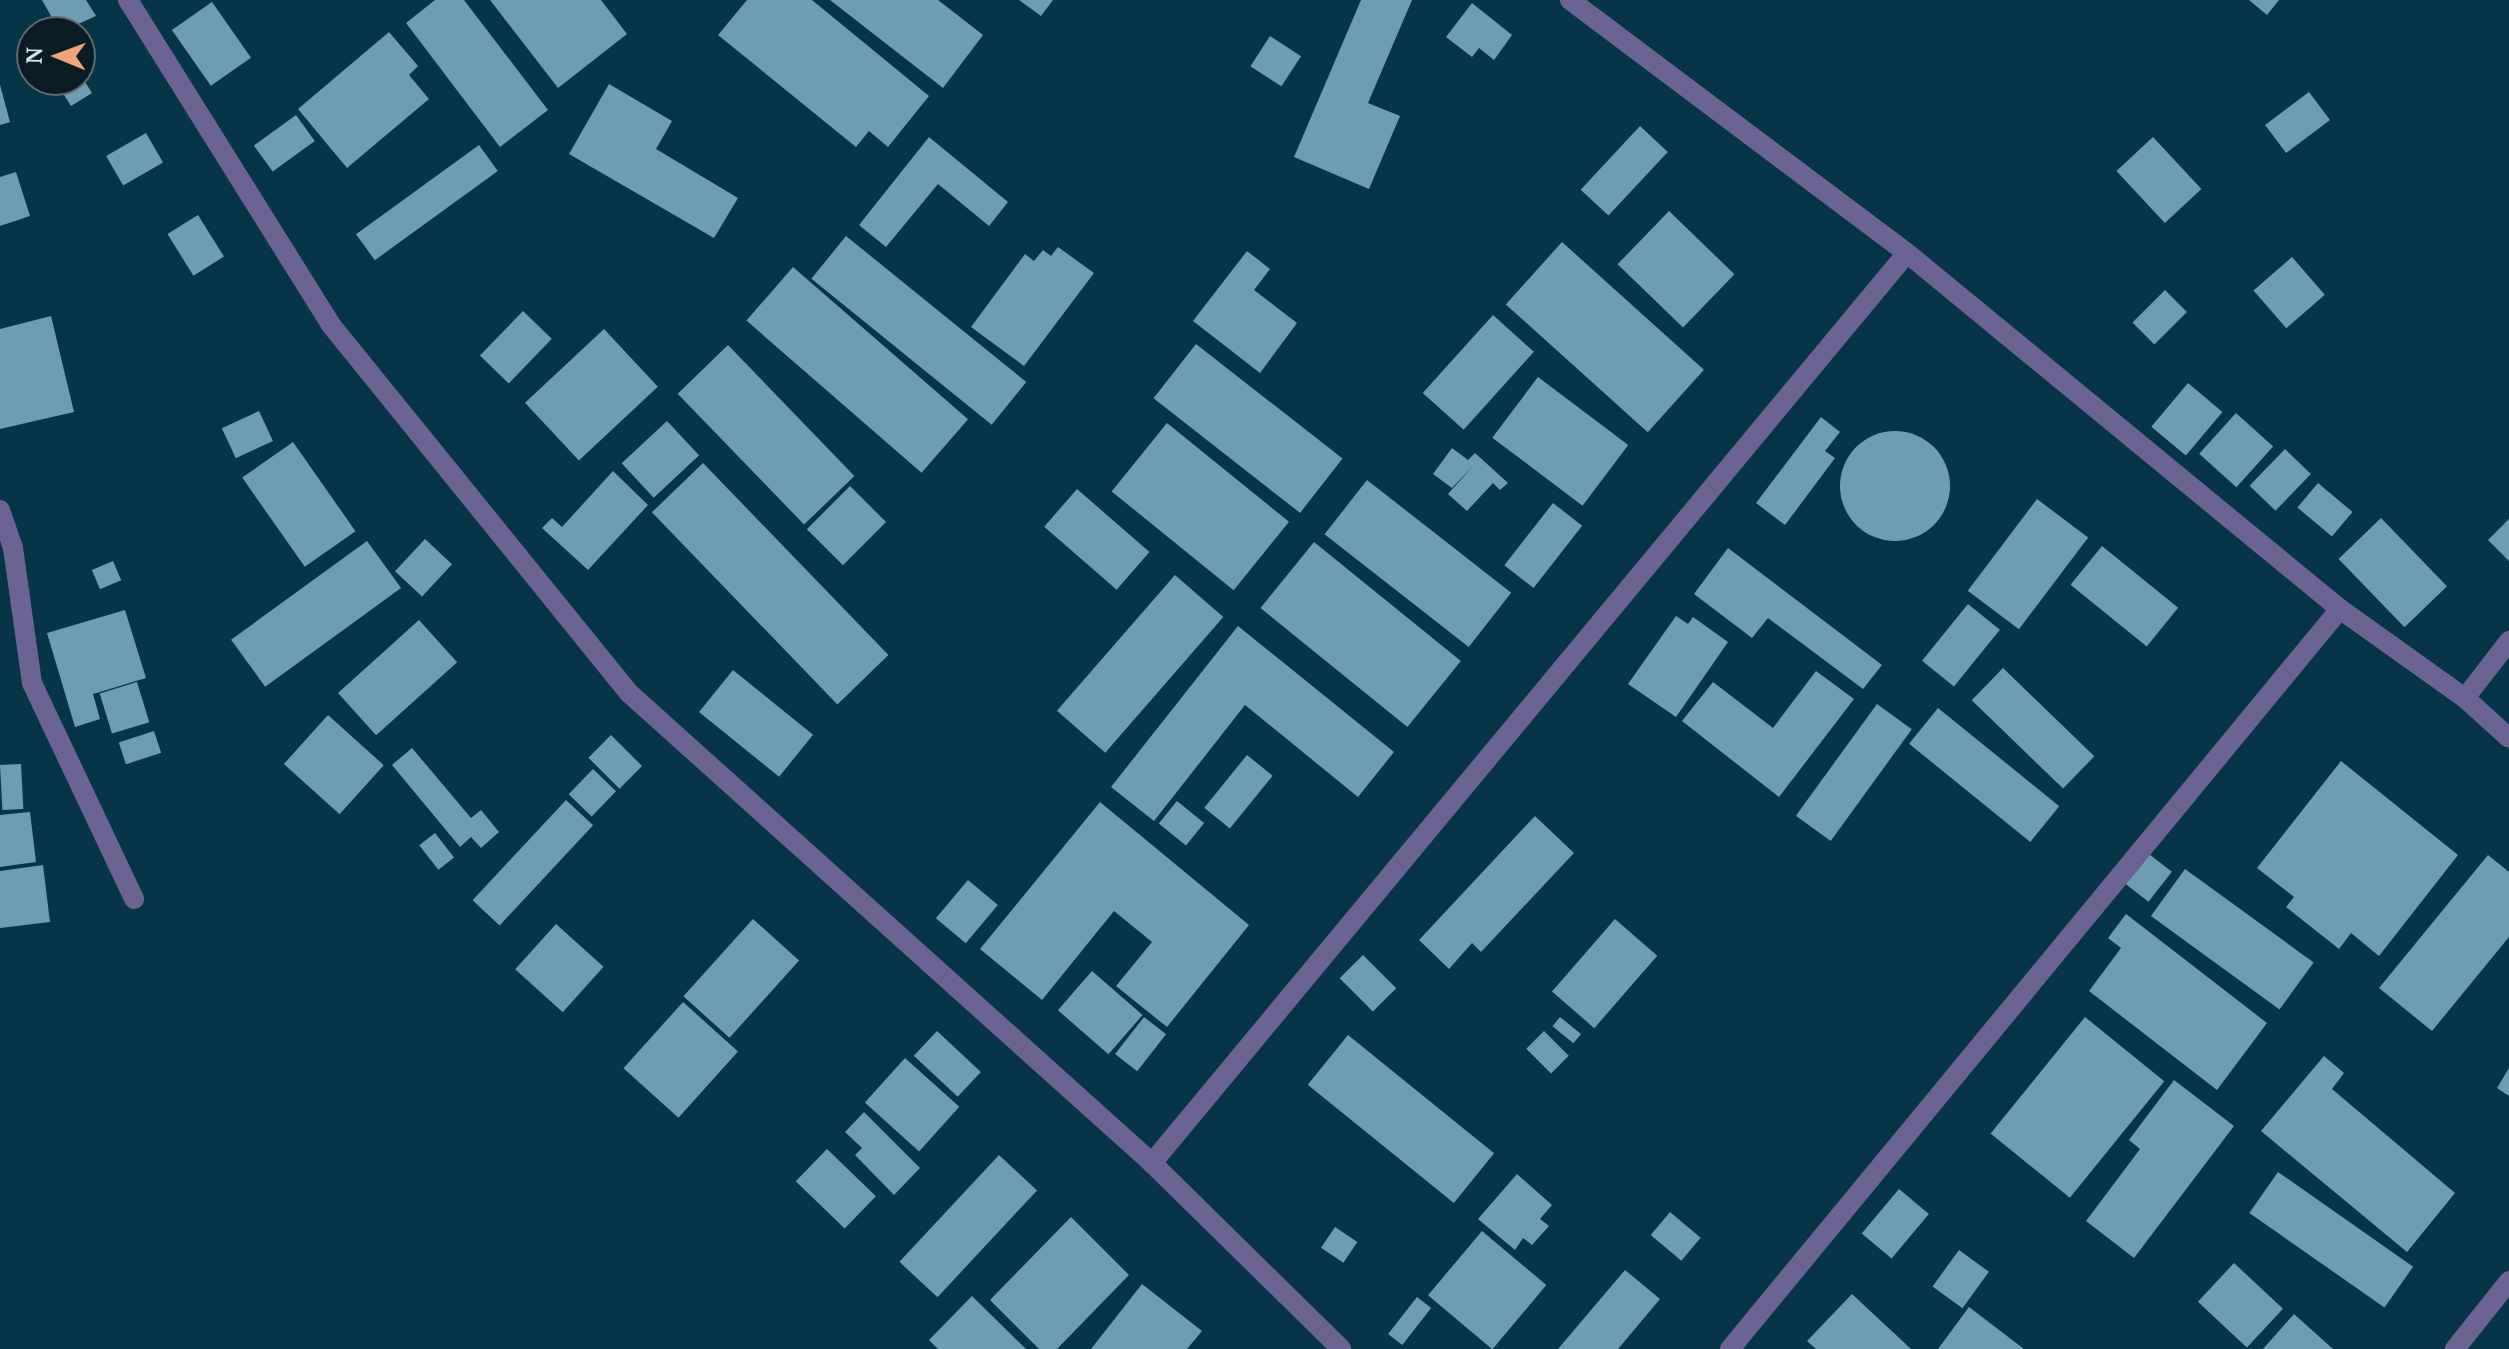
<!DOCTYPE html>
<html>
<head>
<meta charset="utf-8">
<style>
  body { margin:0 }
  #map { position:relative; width:2509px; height:1349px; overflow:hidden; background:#063548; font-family:"PT Serif",serif }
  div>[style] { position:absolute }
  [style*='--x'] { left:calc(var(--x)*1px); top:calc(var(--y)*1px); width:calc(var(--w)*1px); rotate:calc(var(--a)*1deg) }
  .building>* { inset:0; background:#709cb2; transform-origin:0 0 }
  .round { border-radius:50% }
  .minor>* { height:20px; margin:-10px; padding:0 10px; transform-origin:10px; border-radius:10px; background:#6b6493 }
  span { translate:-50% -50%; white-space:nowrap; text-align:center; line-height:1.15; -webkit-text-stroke:8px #091b23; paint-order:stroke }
  .north { position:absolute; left:16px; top:16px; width:80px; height:80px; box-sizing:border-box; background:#091b23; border:2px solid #596c76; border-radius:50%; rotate:271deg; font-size:22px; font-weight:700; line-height:32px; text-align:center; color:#d0e6f2 }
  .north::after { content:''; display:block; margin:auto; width:28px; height:36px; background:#efa377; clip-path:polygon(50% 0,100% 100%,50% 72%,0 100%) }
</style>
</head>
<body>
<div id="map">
  <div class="building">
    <div style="clip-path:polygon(42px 0,86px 0,96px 16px,60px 32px)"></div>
    <div style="clip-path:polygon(435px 0,464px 0,548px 110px,500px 147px,406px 23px)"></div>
    <div style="clip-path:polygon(490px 0,601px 0,627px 34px,558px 88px)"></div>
    <div style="clip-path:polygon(747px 0,812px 0,929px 96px,888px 147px,869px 131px,856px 147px,718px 35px)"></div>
    <div style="clip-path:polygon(830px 0,938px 0,983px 35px,943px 88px)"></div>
    <div style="clip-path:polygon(1019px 0,1053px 0,1041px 16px)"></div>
    <div style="clip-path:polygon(1361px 0,1412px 0,1368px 103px,1400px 116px,1369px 189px,1294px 157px)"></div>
    <div style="clip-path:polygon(2249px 0,2279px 0,2267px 15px)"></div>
    <div style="left:212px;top:2px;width:68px;height:49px;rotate:55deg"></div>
    <div style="clip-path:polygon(1472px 3px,1512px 35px,1494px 60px,1479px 48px,1472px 57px,1446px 37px)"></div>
    <div style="clip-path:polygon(389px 32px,418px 66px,409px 75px,429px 99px,347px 168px,298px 109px)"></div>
    <div style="left:1270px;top:36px;width:37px;height:36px;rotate:33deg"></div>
    <div style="clip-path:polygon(80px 74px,92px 93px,71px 106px,57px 84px,80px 80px)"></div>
    <div style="clip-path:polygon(609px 84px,672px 121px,656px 149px,738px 198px,714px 238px,569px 154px)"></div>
    <div style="clip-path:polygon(0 85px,10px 122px,0 125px)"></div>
    <div style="left:2309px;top:92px;width:35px;height:55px;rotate:53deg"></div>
    <div style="left:296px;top:115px;width:32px;height:52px;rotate:54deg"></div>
    <div style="left:1640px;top:126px;width:38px;height:87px;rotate:43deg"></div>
    <div style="left:146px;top:133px;width:34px;height:46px;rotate:60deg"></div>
    <div style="clip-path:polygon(929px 137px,1008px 202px,989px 226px,938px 184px,886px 247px,859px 225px)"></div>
    <div style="left:2153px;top:137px;width:71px;height:50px;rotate:47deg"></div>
    <div style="left:479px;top:145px;width:32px;height:152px;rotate:54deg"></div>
    <div style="clip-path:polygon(16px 172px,30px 216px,0 226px,0 177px)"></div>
    <div style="left:1669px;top:211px;width:91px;height:74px;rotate:44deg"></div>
    <div style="left:198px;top:215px;width:49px;height:36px;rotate:58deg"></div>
    <div style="left:846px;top:236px;width:232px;height:55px;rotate:39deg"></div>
    <div style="left:1562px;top:242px;width:191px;height:84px;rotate:42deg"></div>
    <div style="clip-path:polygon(1058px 247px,1094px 273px,1024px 366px,971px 327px,1025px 254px,1034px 261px,1043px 250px,1051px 256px)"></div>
    <div style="clip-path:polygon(1247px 251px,1270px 269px,1254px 290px,1297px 323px,1260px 373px,1193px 321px)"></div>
    <div style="left:2292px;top:257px;width:50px;height:51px;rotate:49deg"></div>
    <div style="left:793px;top:267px;width:232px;height:71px;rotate:41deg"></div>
    <div style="left:2165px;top:290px;width:31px;height:46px;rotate:45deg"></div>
    <div style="left:523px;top:311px;width:40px;height:62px;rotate:44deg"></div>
    <div style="left:1493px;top:315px;width:55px;height:105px;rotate:42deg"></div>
    <div style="clip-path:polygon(51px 316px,74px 412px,0 429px,0 329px)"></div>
    <div style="left:604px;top:329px;width:79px;height:108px;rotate:47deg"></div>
    <div style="left:1196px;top:344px;width:186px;height:69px;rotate:38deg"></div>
    <div style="left:728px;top:345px;width:182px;height:70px;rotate:46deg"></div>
    <div style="left:1538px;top:377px;width:113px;height:76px;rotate:37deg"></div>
    <div style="left:2188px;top:383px;width:45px;height:57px;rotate:40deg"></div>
    <div style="left:259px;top:411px;width:33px;height:41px;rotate:65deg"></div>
    <div style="left:2236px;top:413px;width:50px;height:55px;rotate:42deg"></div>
    <div style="clip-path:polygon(1821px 417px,1840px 432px,1825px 451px,1835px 458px,1785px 525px,1756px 503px)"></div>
    <div style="left:667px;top:421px;width:47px;height:62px;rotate:47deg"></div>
    <div style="left:1167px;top:423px;width:157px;height:88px;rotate:39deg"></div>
    <div class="round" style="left:1840px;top:431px;width:110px;height:110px"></div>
    <div style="left:293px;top:442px;width:109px;height:62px;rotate:55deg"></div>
    <div style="clip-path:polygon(1452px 448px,1468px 460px,1475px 453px,1508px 483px,1500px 490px,1493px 483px,1467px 511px,1448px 494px,1474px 465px,1452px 488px,1433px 474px)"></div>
    <div style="left:2285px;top:449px;width:36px;height:51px;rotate:44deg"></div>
    <div style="left:703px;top:463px;width:267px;height:71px;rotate:46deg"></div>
    <div style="clip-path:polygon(613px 471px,648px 505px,588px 570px,542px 528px,552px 518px,562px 527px)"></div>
    <div style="left:1367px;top:480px;width:183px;height:69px;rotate:38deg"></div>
    <div style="left:2318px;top:483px;width:45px;height:32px;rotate:40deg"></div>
    <div style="left:850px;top:486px;width:51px;height:61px;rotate:45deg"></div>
    <div style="left:1077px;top:489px;width:96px;height:50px;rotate:41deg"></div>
    <div style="left:2037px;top:499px;width:64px;height:115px;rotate:37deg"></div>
    <div style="left:1553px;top:503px;width:37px;height:79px;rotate:38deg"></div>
    <div style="left:2381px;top:518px;width:95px;height:59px;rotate:46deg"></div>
    <div style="clip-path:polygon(2509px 519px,2509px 561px,2488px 540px)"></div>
    <div style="left:425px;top:539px;width:37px;height:44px;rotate:43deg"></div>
    <div style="left:367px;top:541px;width:58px;height:168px;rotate:54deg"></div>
    <div style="left:1314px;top:542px;width:189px;height:85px;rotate:39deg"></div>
    <div style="left:2102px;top:546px;width:98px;height:50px;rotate:39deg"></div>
    <div style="clip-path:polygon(1728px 548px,1882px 665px,1863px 689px,1768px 618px,1752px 638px,1694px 594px)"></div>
    <div style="left:113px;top:561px;width:21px;height:23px;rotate:67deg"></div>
    <div style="left:1175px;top:575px;width:64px;height:180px;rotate:41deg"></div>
    <div style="left:1968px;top:604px;width:41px;height:73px;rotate:39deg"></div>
    <div style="clip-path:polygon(125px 610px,146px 678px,93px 694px,100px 719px,75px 727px,47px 633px)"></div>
    <div style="clip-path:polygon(1676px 616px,1688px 624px,1693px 617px,1728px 642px,1676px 717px,1628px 684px)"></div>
    <div style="left:419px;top:620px;width:57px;height:109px;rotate:48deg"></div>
    <div style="clip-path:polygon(1238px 626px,1394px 752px,1358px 797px,1245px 705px,1154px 821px,1111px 787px)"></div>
    <div style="left:2003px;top:668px;width:127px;height:45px;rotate:44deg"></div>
    <div style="left:733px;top:670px;width:103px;height:54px;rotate:39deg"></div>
    <div style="clip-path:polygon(1816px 671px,1854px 699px,1779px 797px,1682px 721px,1713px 682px,1773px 728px)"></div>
    <div style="left:137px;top:682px;width:42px;height:39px;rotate:73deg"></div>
    <div style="left:1877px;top:704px;width:43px;height:138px;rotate:36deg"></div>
    <div style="left:1938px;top:708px;width:156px;height:46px;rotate:39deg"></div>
    <div style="left:328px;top:715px;width:75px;height:66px;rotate:42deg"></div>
    <div style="left:154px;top:731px;width:23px;height:37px;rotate:72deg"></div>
    <div style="left:611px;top:735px;width:44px;height:32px;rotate:45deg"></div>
    <div style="clip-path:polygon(412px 748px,471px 818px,481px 810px,499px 832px,481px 848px,471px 837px,460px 847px,392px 765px)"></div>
    <div style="left:1247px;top:755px;width:33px;height:68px;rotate:39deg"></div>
    <div style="clip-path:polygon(2341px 761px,2458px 855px,2379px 956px,2351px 933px,2339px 949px,2286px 907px,2294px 897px,2257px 868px)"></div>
    <div style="left:21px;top:764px;width:45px;height:21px;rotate:87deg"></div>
    <div style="left:593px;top:769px;width:32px;height:35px;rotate:44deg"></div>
    <div style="left:566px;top:800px;width:37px;height:137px;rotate:43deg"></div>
    <div style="left:1177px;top:801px;width:35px;height:29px;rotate:39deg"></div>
    <div style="clip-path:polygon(1100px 802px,1249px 925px,1167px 1027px,1116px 986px,1152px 942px,1114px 911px,1042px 1000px,980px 949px)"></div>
    <div style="clip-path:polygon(30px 812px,36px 862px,0 867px,0 815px)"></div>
    <div style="clip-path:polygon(1535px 816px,1574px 853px,1481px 952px,1472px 943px,1449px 969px,1419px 940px)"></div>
    <div style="left:435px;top:833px;width:31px;height:20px;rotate:52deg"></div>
    <div style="left:2149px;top:854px;width:29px;height:38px;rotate:38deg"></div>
    <div style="clip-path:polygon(2488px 855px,2509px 872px,2509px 937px,2432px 1031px,2379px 988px)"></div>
    <div style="clip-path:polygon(43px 865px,50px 922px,0 928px,0 871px)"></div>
    <div style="left:2185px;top:869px;width:159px;height:58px;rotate:36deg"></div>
    <div style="left:968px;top:880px;width:39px;height:50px;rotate:40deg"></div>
    <div style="clip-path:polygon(2126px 914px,2267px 1023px,2217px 1090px,2089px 991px,2121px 948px,2108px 938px)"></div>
    <div style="left:753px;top:919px;width:62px;height:104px;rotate:42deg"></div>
    <div style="left:1615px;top:919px;width:56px;height:96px;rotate:41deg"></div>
    <div style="left:556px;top:924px;width:64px;height:61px;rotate:42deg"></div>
    <div style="left:1363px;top:955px;width:47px;height:33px;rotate:45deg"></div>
    <div style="left:1092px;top:971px;width:67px;height:52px;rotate:41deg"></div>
    <div style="left:683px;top:1002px;width:74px;height:89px;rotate:42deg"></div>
    <div style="left:1144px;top:1017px;width:28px;height:47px;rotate:38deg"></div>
    <div style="left:1560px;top:1017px;width:27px;height:12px;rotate:39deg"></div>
    <div style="left:2085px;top:1017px;width:102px;height:150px;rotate:39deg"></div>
    <div style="left:937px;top:1031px;width:60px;height:34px;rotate:43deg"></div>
    <div style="left:1544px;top:1031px;width:35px;height:25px;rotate:45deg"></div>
    <div style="left:1348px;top:1035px;width:188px;height:64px;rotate:39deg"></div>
    <div style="clip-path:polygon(2324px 1056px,2344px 1073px,2332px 1089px,2455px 1193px,2407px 1252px,2261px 1131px)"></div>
    <div style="left:905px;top:1058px;width:73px;height:60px;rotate:42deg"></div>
    <div style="clip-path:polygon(2509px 1068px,2509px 1096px,2497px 1088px)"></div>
    <div style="clip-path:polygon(2174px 1080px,2234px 1126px,2134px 1258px,2086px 1221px,2140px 1149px,2129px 1140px)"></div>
    <div style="clip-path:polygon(864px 1112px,920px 1168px,894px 1195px,855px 1155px,862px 1148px,845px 1132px)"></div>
    <div style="left:827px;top:1149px;width:68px;height:45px;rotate:44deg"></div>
    <div style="left:999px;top:1155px;width:52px;height:146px;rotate:43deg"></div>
    <div style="left:2278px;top:1172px;width:165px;height:50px;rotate:35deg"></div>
    <div style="clip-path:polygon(1517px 1174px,1552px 1205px,1540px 1219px,1549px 1226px,1532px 1245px,1523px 1238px,1515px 1250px,1478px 1219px)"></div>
    <div style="left:1899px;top:1189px;width:39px;height:58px;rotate:40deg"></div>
    <div style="left:1670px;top:1212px;width:40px;height:30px;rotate:40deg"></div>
    <div style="clip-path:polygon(1071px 1217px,1129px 1275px,1057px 1349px,1039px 1349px,990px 1300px)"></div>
    <div style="left:1335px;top:1227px;width:27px;height:25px;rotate:34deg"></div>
    <div style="left:1482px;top:1231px;width:84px;height:84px;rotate:40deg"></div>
    <div style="left:1959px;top:1250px;width:37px;height:45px;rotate:36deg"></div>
    <div style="left:2234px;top:1263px;width:67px;height:53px;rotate:43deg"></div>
    <div style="clip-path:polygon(1625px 1270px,1660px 1299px,1618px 1349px,1558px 1349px)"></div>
    <div style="clip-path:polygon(1142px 1284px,1202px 1331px,1187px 1349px,1091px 1349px)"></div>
    <div style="clip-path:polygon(1852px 1294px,1911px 1349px,1816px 1349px,1807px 1341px)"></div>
    <div style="clip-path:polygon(972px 1296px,1026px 1349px,938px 1349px,929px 1340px)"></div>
    <div style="left:1417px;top:1297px;width:18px;height:47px;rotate:38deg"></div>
    <div style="clip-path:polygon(1969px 1307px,2024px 1349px,1938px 1349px)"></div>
    <div style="clip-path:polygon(2294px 1314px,2333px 1349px,2263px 1349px)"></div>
  </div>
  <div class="minor">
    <div style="--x:128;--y:0;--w:383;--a:58"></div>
    <div style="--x:331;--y:325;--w:474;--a:51"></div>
    <div style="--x:629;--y:693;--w:703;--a:41.94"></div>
    <div style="--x:1152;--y:1163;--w:265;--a:44.5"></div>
    <div style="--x:1570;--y:0;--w:421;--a:36.9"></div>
    <div style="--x:1907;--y:253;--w:561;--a:39.43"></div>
    <div style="--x:2340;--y:609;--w:153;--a:35.5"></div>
    <div style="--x:2465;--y:698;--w:59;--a:42.3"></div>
    <div style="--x:0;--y:510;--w:40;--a:71.1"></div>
    <div style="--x:13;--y:548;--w:136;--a:82"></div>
    <div style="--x:32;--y:683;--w:239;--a:64.7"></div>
    <div style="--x:2465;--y:698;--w:72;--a:-52.3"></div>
    <div style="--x:1152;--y:1163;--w:1182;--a:-50.32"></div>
    <div style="--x:1730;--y:1349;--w:959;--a:-50.5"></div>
    <div style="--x:2455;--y:1349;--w:87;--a:-51.5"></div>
  </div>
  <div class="north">N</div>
</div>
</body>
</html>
